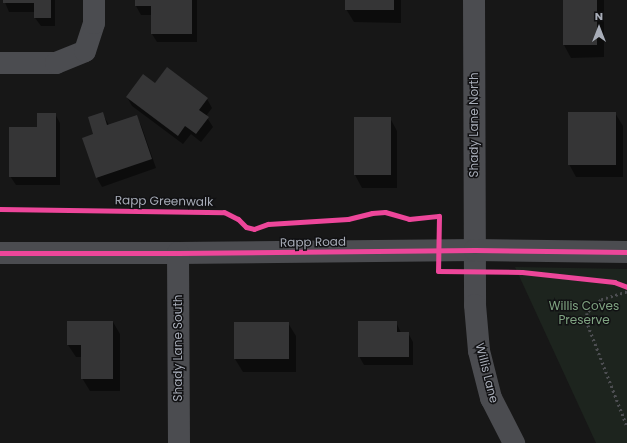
<!DOCTYPE html>
<html>
<head>
<meta charset="utf-8">
<style>
  body { margin:0 }
  #map { position:relative; width:627px; height:443px; overflow:hidden; background:#171717; font-family:Poppins,sans-serif }
  div>[style] { position:absolute }
  [style*='--x'] { left:calc(var(--x)*1px); top:calc(var(--y)*1px); width:calc(var(--w)*1px); rotate:calc(var(--a)*1deg) }
  .green>* { inset:0; background:#1d241e }
  .shadow>* { inset:0; background:#0007 }
  .building>* { inset:0; background:#353536; transform-origin:0 0 }
  .path>* { height:2.5px; margin-top:-1.25px; transform-origin:0; background:repeating-linear-gradient(90deg,#4d4e52 0 2px,transparent 0 5px) }
  .minor>* { height:22px; margin:-11px; padding:0 11px; transform-origin:11px; border-radius:11px; background:#4b4c50 }
  .cycleway>* { height:5px; margin:-2.5px; padding:0 2.5px; transform-origin:2.5px; border-radius:2.5px; background:#ed469a }
  span { translate:-50% -50%; white-space:nowrap; text-align:center; line-height:1.15; -webkit-text-stroke:3px #111113; paint-order:stroke }
  .street-label { font-size:12px; color:#a8adb8 }
  .park-label { font-size:12px; color:#7fa381 }
  .north { position:absolute; left:579px; top:8px; width:40px; height:40px; -webkit-text-stroke:3px #111113; paint-order:stroke; rotate:0deg; font-size:11px; font-weight:700; line-height:16px; text-align:center; color:#a8adb8 }
  .north::after { content:''; display:block; margin:auto; width:14px; height:18px; background:#a8adb8; clip-path:polygon(50% 0,100% 100%,50% 72%,0 100%) }
</style>
</head>
<body>
<div id="map">
  <div class="green">
    <div style="clip-path:polygon(515px 267px,627px 269px,627px 443px,596px 443px)"></div>
  </div>
  <div class="shadow">
    <div style="clip-path:polygon(4px 0,55px 0,55px 26px,41px 26px,35px 18px,35px 12px,9px 12px)"></div>
    <div style="clip-path:polygon(136px 0,197px 0,197px 42px,157px 42px,152px 34px,152px 15px,141px 15px,136px 6px)"></div>
    <div style="clip-path:polygon(346px 0,401px 0,401px 23px,354px 22px,346px 9px)"></div>
    <div style="clip-path:polygon(564px 0,604px 0,604px 57px,571px 58px,564px 45px)"></div>
    <div style="clip-path:polygon(155px 84px,207px 99px,212px 108px,206px 116px,213px 127px,201px 142px,191px 134px,183px 144px,132px 106px,127px 97px)"></div>
    <div style="clip-path:polygon(102px 113px,109px 125px,136px 116px,141px 125px,156px 168px,102px 187px,97px 178px,83px 138px,95px 135px)"></div>
    <div style="clip-path:polygon(615px 113px,623px 126px,623px 177px,576px 177px,569px 164px)"></div>
    <div style="clip-path:polygon(55px 114px,60px 123px,60px 185px,16px 185px,10px 176px,38px 128px)"></div>
    <div style="clip-path:polygon(390px 118px,397px 131px,397px 188px,362px 188px,355px 175px)"></div>
    <div style="clip-path:polygon(113px 322px,120px 334px,120px 391px,90px 391px,82px 378px,82px 357px,76px 357px,68px 345px)"></div>
    <div style="clip-path:polygon(396px 322px,401px 333px,408px 333px,413px 342px,413px 365px,364px 365px,359px 356px)"></div>
    <div style="clip-path:polygon(235px 323px,288px 323px,296px 336px,296px 372px,243px 372px,235px 359px)"></div>
  </div>
  <div class="building">
    <div style="clip-path:polygon(3px 0,51px 0,51px 18px,34px 18px,34px 3px,3px 3px)"></div>
    <div style="clip-path:polygon(135px 0,192px 0,192px 34px,151px 34px,151px 6px,135px 6px)"></div>
    <div style="left:345px;top:0;width:49px;height:10px"></div>
    <div style="left:563px;top:0;width:34px;height:45px"></div>
    <div style="clip-path:polygon(167px 67px,208px 98px,199px 110px,209px 117px,196px 134px,185px 126px,178px 136px,126px 97px,143px 74px,155px 83px)"></div>
    <div style="clip-path:polygon(103px 112px,107px 125px,137px 115px,152px 159px,96px 178px,82px 138px,93px 134px,88px 117px)"></div>
    <div style="left:568px;top:112px;width:48px;height:53px"></div>
    <div style="clip-path:polygon(37px 113px,56px 113px,56px 177px,9px 177px,9px 127px,37px 127px)"></div>
    <div style="left:354px;top:117px;width:37px;height:58px"></div>
    <div style="clip-path:polygon(67px 321px,113px 321px,113px 379px,81px 379px,81px 345px,67px 345px)"></div>
    <div style="clip-path:polygon(358px 321px,397px 321px,397px 332px,409px 332px,409px 357px,358px 357px)"></div>
    <div style="left:234px;top:322px;width:55px;height:37px"></div>
  </div>
  <div class="path">
    <div style="--x:627;--y:292;--w:27;--a:163"></div>
    <div style="--x:601;--y:300;--w:19;--a:137"></div>
    <div style="--x:587;--y:313;--w:12;--a:85"></div>
    <div style="--x:588;--y:325;--w:108;--a:68.9"></div>
  </div>
  <div class="minor">
    <div style="--x:474;--y:0;--w:305;--a:89.8"></div>
    <div style="--x:475;--y:305;--w:46;--a:85"></div>
    <div style="--x:479;--y:351;--w:49;--a:75.7"></div>
    <div style="--x:491;--y:398;--w:51;--a:62.9"></div>
    <div style="--x:0;--y:63;--w:56;--a:0"></div>
    <div style="--x:56;--y:63;--w:31;--a:-22"></div>
    <div style="--x:85;--y:51;--w:29;--a:-72"></div>
    <div style="--x:94;--y:23;--w:23;--a:-90"></div>
    <div style="--x:0;--y:253;--w:178;--a:0"></div>
    <div style="--x:178;--y:253;--w:297;--a:-0.6"></div>
    <div style="--x:475;--y:250;--w:152;--a:0.8"></div>
    <div style="--x:178;--y:253;--w:190;--a:89.7"></div>
  </div>
  <div class="cycleway">
    <div style="--x:0;--y:209;--w:224;--a:0.8"></div>
    <div style="--x:224;--y:212;--w:16;--a:27"></div>
    <div style="--x:238;--y:219;--w:11;--a:45"></div>
    <div style="--x:246;--y:227;--w:8;--a:14"></div>
    <div style="--x:254;--y:229;--w:15;--a:-20"></div>
    <div style="--x:268;--y:224;--w:80;--a:-3.6"></div>
    <div style="--x:348;--y:219;--w:25;--a:-14"></div>
    <div style="--x:372;--y:213;--w:13;--a:-4"></div>
    <div style="--x:385;--y:212;--w:25;--a:16"></div>
    <div style="--x:409;--y:219;--w:30;--a:-6"></div>
    <div style="--x:439;--y:216;--w:55;--a:91"></div>
    <div style="--x:438;--y:271;--w:84;--a:0.7"></div>
    <div style="--x:522;--y:272;--w:93;--a:6.2"></div>
    <div style="--x:614;--y:282;--w:14;--a:21"></div>
    <div style="--x:0;--y:253;--w:178;--a:0"></div>
    <div style="--x:178;--y:253;--w:297;--a:-0.6"></div>
    <div style="--x:475;--y:250;--w:152;--a:0.8"></div>
  </div>
  <div class="street-label">
    <span style="left:474px;top:125px;rotate:-90deg">Shady Lane North</span>
    <span style="left:164px;top:201px;rotate:1deg">Rapp Greenwalk</span>
    <span style="left:313px;top:242px;rotate:-1deg">Rapp Road</span>
    <span style="left:178px;top:348px;rotate:-90deg">Shady Lane South</span>
    <span style="left:487px;top:373px;rotate:76deg">Willis Lane</span>
  </div>
  <div class="park-label">
    <span style="left:584px;top:313px">Willis Coves<br>Preserve</span>
  </div>
  <div class="north">N</div>
</div>
</body>
</html>
